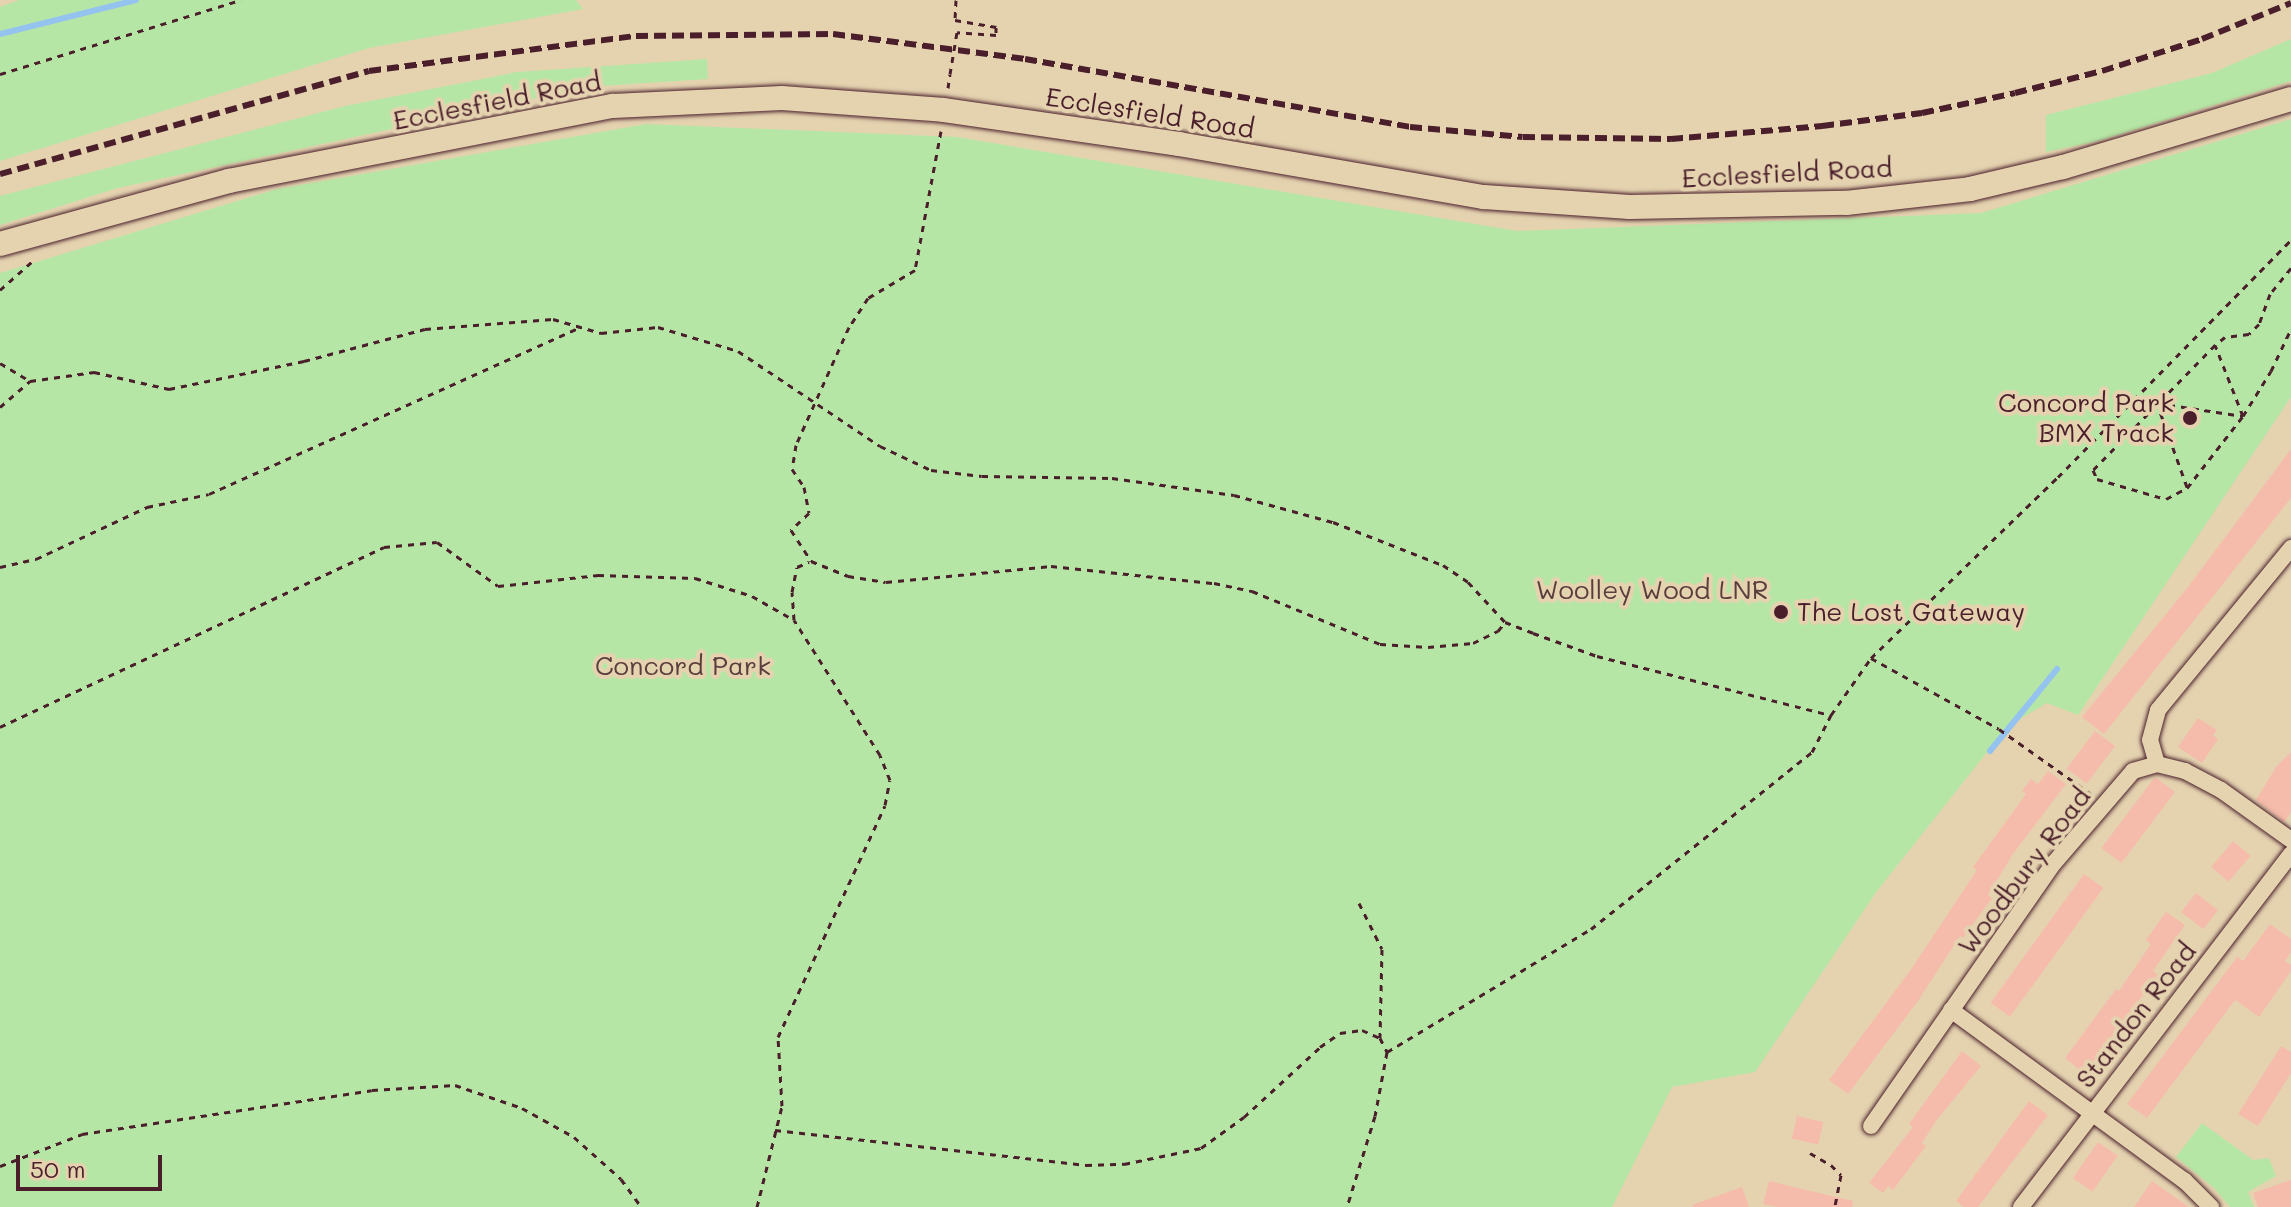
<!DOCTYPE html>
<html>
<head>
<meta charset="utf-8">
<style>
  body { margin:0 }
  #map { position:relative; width:2291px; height:1207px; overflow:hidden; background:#e5d3b0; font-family:Mali,sans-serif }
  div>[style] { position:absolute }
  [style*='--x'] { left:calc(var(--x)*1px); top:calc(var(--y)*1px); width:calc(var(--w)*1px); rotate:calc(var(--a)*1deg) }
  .green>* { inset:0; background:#b6e6a5 }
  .stream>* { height:6px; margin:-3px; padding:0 3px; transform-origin:3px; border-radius:3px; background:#94c3ef }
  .building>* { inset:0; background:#f5bcab; transform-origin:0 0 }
  .path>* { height:3px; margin-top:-1.5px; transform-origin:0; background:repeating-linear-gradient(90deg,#4a1f2b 0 6px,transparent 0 12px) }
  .roads { filter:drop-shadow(0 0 2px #4a1f2b) drop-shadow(0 0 2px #4a1f2b) }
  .street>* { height:16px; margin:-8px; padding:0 8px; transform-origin:8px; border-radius:8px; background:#e5d3b0 }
  .secondary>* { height:24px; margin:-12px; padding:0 12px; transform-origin:12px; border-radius:12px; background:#e5d3b0 }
  .rail>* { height:6px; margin-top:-3px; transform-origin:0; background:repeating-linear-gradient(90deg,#4a1f2b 0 12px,transparent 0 18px) }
  .path-bridge>* { height:3px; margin-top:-1.5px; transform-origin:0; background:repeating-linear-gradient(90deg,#4a1f2b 0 6px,transparent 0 12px) }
  .dots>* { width:22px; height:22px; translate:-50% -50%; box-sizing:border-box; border:4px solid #e5d3b0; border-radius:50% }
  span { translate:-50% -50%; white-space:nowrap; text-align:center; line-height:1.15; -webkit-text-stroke:8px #e5d3b0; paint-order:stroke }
  .street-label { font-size:26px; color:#4a1f2b }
  .poi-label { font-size:26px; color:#4a1f2b }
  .right { translate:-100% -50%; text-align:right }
  .left { translate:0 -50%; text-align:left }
  .park-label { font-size:26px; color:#5a3d3d }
  .scale { position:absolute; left:16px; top:1155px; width:146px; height:36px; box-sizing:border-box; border:4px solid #4a1f2b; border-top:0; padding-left:10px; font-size:24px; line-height:28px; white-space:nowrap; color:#4a1f2b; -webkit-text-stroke:6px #e5d3b0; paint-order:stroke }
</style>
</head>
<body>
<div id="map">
  <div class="green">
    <div style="clip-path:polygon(19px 0,576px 0,583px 9px,369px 48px,0 161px,0 7px)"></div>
    <div style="clip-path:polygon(2291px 39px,2291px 81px,2098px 141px,2046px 152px,2046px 115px,2212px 73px)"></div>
    <div style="clip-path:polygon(707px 59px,708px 79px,587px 87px,118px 188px,0 225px,0 196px,345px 106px,517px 72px)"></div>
    <div style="clip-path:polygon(2291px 119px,2291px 397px,2078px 715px,2047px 703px,2007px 727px,1877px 891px,1755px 1072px,1672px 1087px,1612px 1207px,0 1207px,0 273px,277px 189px,646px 124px,957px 137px,1517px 231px,1981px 213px)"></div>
    <div style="clip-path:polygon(2202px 1123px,2253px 1160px,2269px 1158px,2276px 1176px,2248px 1192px,2254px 1207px,2230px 1207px,2213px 1187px,2176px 1157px)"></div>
  </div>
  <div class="stream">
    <div style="--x:0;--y:34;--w:140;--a:-14"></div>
    <div style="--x:1990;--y:751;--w:106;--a:-50.7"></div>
  </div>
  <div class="building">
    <div style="clip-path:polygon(2291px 449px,2291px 498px,2104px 734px,2082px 717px,2188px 587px)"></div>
    <div style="clip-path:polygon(2198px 718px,2217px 730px,2213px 735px,2218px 739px,2202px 763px,2178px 747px)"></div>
    <div style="left:2095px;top:731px;width:25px;height:47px;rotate:37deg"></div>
    <div style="clip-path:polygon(2291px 752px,2291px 812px,2284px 822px,2256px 800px,2276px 767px)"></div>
    <div style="clip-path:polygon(2048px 771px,2066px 784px,2013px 854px,1988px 895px,1992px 898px,1963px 938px,1960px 936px,1918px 1001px,1848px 1094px,1829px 1080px,1912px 968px,1977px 870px,1973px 867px,2026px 794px,2022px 791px,2031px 779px,2038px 784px)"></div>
    <div style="left:2155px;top:777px;width:25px;height:89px;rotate:37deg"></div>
    <div style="left:2233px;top:841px;width:23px;height:34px;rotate:40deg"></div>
    <div style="left:2084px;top:874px;width:24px;height:159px;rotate:36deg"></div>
    <div style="left:2196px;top:893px;width:28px;height:24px;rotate:38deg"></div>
    <div style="clip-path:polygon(2166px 912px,2185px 925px,2153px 971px,2158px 975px,2085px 1074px,2065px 1058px,2116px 989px,2119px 991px,2151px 944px,2146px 940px)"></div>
    <div style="clip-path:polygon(2270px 924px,2291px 939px,2291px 952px,2285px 961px,2291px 965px,2291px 971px,2259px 1017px,2235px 1000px,2147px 1118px,2127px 1104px,2237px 957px,2243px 961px)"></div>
    <div style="clip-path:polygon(2281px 1046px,2291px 1052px,2291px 1073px,2258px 1126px,2238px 1114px)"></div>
    <div style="clip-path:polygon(1962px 1051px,1981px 1066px,1936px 1121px,1922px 1143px,1926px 1146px,1893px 1190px,1888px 1186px,1883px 1193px,1869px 1183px,1913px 1127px,1909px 1124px)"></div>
    <div style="clip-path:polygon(2029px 1101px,2048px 1115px,1978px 1207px,1964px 1207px,1956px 1201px)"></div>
    <div style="left:1797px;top:1116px;width:27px;height:23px;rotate:13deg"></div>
    <div style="left:2098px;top:1142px;width:24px;height:44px;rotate:35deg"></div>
    <div style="clip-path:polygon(2291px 1180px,2291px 1207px,2258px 1207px,2253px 1193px)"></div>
    <div style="clip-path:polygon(1769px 1181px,1853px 1201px,1852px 1207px,1777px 1207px,1763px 1204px)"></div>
    <div style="clip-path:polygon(2152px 1181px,2189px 1207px,2134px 1207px)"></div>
    <div style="clip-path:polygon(1742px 1187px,1749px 1207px,1693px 1207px,1692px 1205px)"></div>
  </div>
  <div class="path">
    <div style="--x:956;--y:0;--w:20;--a:93"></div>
    <div style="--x:955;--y:20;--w:42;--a:9.7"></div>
    <div style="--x:996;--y:27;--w:8;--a:90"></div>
    <div style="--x:996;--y:35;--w:39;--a:-176"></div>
    <div style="--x:0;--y:74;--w:252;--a:-17.1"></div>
    <div style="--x:948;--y:88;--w:14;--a:-82"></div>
    <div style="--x:941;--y:131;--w:141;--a:100.6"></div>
    <div style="--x:915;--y:270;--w:55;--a:149.2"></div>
    <div style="--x:868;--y:298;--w:35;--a:123"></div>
    <div style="--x:849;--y:327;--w:129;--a:114.2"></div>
    <div style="--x:796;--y:445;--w:24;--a:99"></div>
    <div style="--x:792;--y:469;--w:22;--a:56"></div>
    <div style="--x:804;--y:487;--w:26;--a:79"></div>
    <div style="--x:809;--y:513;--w:25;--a:137"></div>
    <div style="--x:791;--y:530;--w:37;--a:57"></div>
    <div style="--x:811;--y:561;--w:40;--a:22"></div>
    <div style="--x:848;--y:576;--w:38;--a:9"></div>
    <div style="--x:886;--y:582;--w:166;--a:-5.5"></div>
    <div style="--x:1051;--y:566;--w:164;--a:6"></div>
    <div style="--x:1214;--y:583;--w:39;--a:12"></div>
    <div style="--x:1252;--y:591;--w:139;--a:22.5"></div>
    <div style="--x:1380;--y:644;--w:48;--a:3.6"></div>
    <div style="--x:1428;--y:647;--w:45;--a:-5.1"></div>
    <div style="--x:1473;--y:643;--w:28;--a:-26"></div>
    <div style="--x:1498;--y:631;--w:11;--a:-52"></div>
    <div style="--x:2291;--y:268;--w:33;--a:129"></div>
    <div style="--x:2270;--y:294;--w:32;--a:110"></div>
    <div style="--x:2259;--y:324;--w:14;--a:135"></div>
    <div style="--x:2249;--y:334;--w:24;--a:173"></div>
    <div style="--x:2225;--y:337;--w:13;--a:141"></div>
    <div style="--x:2215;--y:345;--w:175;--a:134.3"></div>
    <div style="--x:2093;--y:470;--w:10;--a:66"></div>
    <div style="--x:2097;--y:479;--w:72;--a:16.2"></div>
    <div style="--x:2166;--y:499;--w:24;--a:-28"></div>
    <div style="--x:2187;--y:488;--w:91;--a:-52.1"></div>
    <div style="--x:2243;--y:416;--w:53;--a:-58.1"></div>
    <div style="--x:2271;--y:371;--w:47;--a:-64.5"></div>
    <div style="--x:0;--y:290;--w:48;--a:-41.6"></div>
    <div style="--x:0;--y:363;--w:35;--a:31"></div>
    <div style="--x:0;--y:407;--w:40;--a:-41"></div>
    <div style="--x:30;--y:381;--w:65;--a:-8"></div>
    <div style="--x:94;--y:372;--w:77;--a:12.8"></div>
    <div style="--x:169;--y:389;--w:138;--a:-11.7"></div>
    <div style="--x:304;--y:361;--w:125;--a:-14.8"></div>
    <div style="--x:425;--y:329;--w:128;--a:-4.5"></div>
    <div style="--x:553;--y:319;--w:50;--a:16.3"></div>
    <div style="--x:601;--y:333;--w:57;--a:-6"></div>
    <div style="--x:658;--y:327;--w:84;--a:16.7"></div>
    <div style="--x:738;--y:351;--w:171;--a:33.8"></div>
    <div style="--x:880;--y:446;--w:56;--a:25.2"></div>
    <div style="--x:931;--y:470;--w:51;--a:6.7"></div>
    <div style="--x:982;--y:476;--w:130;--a:0.9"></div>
    <div style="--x:1112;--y:478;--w:123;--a:7.9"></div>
    <div style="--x:1234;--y:495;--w:103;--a:15.3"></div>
    <div style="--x:1333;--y:522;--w:118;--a:21.4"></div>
    <div style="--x:1443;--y:565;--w:30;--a:34"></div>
    <div style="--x:1468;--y:582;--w:54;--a:47.2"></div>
    <div style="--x:1505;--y:622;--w:30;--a:21"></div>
    <div style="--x:1533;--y:633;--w:68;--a:19.8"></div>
    <div style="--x:1597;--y:656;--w:241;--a:14.2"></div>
    <div style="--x:1831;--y:715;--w:70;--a:-54.9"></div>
    <div style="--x:1871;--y:658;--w:260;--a:-44.1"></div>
    <div style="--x:2058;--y:477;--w:332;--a:-45.5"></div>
    <div style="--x:2187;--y:487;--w:89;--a:-109.7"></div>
    <div style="--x:2157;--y:403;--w:87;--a:8.6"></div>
    <div style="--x:2243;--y:416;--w:76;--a:-111.5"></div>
    <div style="--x:0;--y:567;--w:37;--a:-13"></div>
    <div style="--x:36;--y:559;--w:123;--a:-25.1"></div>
    <div style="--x:147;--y:507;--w:63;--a:-11.8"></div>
    <div style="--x:209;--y:494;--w:407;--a:-24.2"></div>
    <div style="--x:1871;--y:658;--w:146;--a:29"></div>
    <div style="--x:1999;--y:729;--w:113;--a:35.2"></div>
    <div style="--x:0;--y:727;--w:424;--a:-25.1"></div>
    <div style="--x:384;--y:547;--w:53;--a:-5.4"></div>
    <div style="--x:437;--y:542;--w:75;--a:35.8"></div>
    <div style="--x:498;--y:586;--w:101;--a:-6.3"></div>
    <div style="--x:598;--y:575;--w:97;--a:1.8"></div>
    <div style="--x:695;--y:578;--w:60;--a:17.5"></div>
    <div style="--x:752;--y:596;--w:48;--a:29.7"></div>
    <div style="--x:1359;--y:903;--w:51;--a:63.4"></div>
    <div style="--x:1382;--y:949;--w:89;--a:91.3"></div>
    <div style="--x:1387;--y:1052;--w:238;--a:-31.1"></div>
    <div style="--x:1591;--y:929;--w:283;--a:-38.7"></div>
    <div style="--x:1812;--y:752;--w:42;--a:-62.8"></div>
    <div style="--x:775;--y:1130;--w:313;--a:6.4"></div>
    <div style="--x:1086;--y:1165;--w:38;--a:-2"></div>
    <div style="--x:1124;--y:1164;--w:79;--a:-11.7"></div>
    <div style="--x:1201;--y:1148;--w:53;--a:-35.8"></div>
    <div style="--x:1244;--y:1117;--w:103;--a:-42.6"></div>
    <div style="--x:1320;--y:1047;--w:24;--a:-35"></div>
    <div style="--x:1340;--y:1033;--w:22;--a:-8"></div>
    <div style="--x:1362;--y:1030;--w:20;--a:24"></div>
    <div style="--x:1380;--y:1038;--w:16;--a:63"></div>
    <div style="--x:1387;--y:1052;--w:65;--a:100.6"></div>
    <div style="--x:1375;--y:1116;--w:95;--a:107.1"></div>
    <div style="--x:1810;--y:1153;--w:24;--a:30"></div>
    <div style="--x:1831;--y:1165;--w:14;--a:45"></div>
    <div style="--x:1841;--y:1175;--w:33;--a:101"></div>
    <div style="--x:0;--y:1166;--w:88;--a:-21.3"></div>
    <div style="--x:82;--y:1134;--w:293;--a:-8.6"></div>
    <div style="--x:372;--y:1090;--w:83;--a:-3.4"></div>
    <div style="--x:455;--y:1085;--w:71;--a:18.9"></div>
    <div style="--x:522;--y:1108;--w:60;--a:29.1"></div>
    <div style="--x:574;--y:1137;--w:63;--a:41.8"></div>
    <div style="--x:621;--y:1179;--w:34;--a:54"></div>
    <div style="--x:757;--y:1207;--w:104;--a:-76.1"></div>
    <div style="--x:782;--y:1106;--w:69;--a:-93.3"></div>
    <div style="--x:778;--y:1037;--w:255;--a:-65.2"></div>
    <div style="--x:885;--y:805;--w:25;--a:-79"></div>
    <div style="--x:890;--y:780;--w:27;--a:-112"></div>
    <div style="--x:880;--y:755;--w:160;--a:-122.5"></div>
    <div style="--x:794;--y:620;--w:28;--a:-94"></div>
    <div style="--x:792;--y:592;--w:25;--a:-79"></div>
    <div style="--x:797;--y:567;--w:13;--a:-23"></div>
  </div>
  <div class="roads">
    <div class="street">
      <div style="--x:2157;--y:764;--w:25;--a:-106"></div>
      <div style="--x:2150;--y:740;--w:31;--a:-75"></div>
      <div style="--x:2158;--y:710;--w:210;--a:-50.6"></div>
      <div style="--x:1951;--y:1010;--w:290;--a:36.2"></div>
      <div style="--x:2185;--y:1181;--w:37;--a:45"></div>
      <div style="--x:1871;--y:1126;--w:320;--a:-55.2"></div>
      <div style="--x:2054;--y:863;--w:121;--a:-49.3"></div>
      <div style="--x:2133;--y:771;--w:25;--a:-16"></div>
      <div style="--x:2157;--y:764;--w:29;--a:14"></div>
      <div style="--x:2185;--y:771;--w:41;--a:27.8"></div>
      <div style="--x:2221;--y:790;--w:86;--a:35.5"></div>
      <div style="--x:2021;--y:1207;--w:444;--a:-52.6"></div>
    </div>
    <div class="secondary">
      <div style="--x:0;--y:244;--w:238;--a:-15.4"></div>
      <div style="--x:229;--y:181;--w:391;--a:-11.1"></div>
      <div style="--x:613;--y:106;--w:169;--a:-2.7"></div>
      <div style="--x:782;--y:98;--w:162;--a:4.2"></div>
      <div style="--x:944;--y:110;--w:237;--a:8.2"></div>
      <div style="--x:1179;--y:144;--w:310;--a:9.9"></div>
      <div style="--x:1484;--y:197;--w:146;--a:3.9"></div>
      <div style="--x:1630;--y:207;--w:216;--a:-1.1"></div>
      <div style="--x:1846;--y:203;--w:125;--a:-6.4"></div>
      <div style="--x:1970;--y:189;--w:96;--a:-13.3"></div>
      <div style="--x:2063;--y:167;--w:238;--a:-16.6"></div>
    </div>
  </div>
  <div class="rail">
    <div style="--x:0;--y:174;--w:383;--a:-15.6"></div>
    <div style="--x:369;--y:71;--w:269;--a:-7.5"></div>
    <div style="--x:636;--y:36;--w:197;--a:-0.6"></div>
    <div style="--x:833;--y:34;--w:194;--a:7.4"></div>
    <div style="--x:1025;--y:59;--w:391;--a:10"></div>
    <div style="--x:1410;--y:127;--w:113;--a:5.1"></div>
    <div style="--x:1523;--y:137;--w:148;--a:0.8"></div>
    <div style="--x:1671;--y:139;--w:152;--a:-4.9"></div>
    <div style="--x:1822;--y:126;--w:101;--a:-7.4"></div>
    <div style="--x:1922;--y:113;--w:95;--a:-12.1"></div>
    <div style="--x:2015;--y:93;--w:90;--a:-14.2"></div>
    <div style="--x:2102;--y:71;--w:105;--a:-17.7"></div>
    <div style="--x:2202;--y:39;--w:96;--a:-22"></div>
  </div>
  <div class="path-bridge">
    <div style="--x:950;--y:74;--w:43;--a:-80.5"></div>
  </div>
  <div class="dots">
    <div style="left:2190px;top:418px;background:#4a1f2b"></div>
    <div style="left:1781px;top:612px;background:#4a1f2b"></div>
  </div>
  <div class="street-label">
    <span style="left:497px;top:101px;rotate:-11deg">Ecclesfield Road</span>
    <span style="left:1150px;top:113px;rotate:9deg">Ecclesfield Road</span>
    <span style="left:1787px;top:173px;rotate:-3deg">Ecclesfield Road</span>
    <span style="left:2024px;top:871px;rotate:-53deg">Woodbury Road</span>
    <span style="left:2136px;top:1015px;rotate:-52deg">Standon Road</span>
  </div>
  <div class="poi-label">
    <span class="right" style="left:2174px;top:418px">Concord Park<br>BMX Track</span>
    <span class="left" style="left:1797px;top:612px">The Lost Gateway</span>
  </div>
  <div class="park-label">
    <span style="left:1652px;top:590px">Woolley Wood LNR</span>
    <span style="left:683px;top:666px">Concord Park</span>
  </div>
  <div class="scale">50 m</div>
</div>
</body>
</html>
